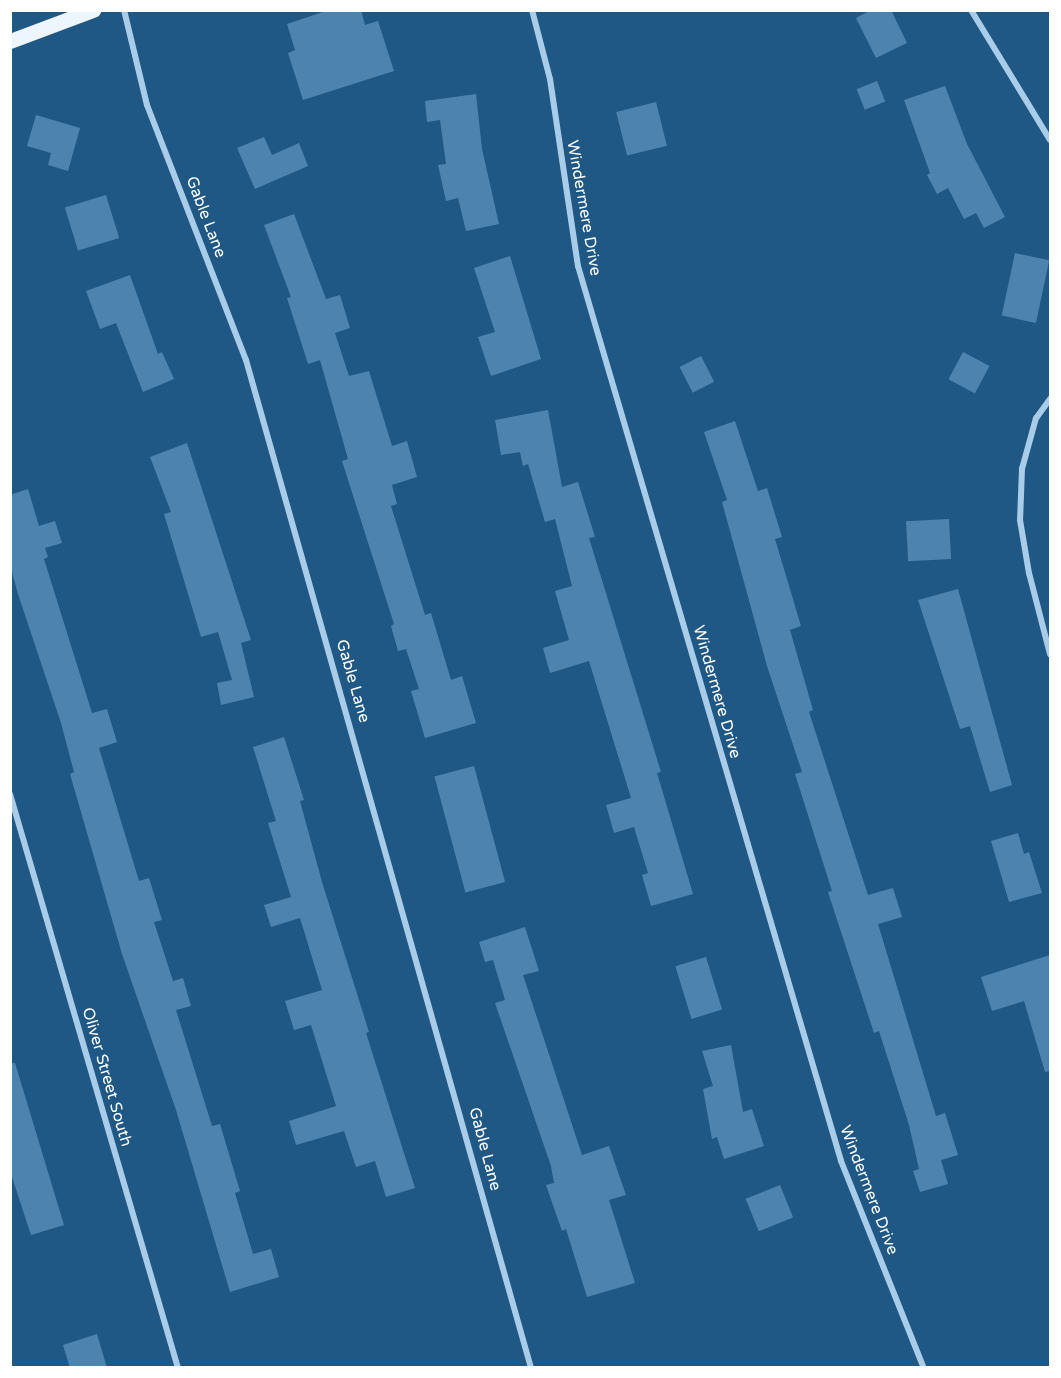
<!DOCTYPE html>
<html>
<head>
<meta charset="utf-8">
<style>
  body { margin:0 }
  #map { position:relative; width:1061px; height:1378px; overflow:hidden; background:#205885; font-family:"Varela Round",sans-serif }
  div>[style] { position:absolute }
  [style*='--x'] { left:calc(var(--x)*1px); top:calc(var(--y)*1px); width:calc(var(--w)*1px); rotate:calc(var(--a)*1deg) }
  .building>* { inset:0; background:#4d84af; transform-origin:0 0 }
  .street>* { height:6px; margin:-3px; padding:0 3px; transform-origin:3px; border-radius:3px; background:#a9cde9 }
  .primary>* { height:15px; margin:-7.5px; padding:0 7.5px; transform-origin:7.5px; border-radius:7.5px; background:#edf5fe }
  span { translate:-50% -50%; white-space:nowrap; text-align:center; line-height:1.15; -webkit-text-stroke:4.5px #205885; paint-order:stroke }
  .street-label { font-size:16px; color:#fff }
  .frame { position:absolute; inset:0; border:12px solid #fff; pointer-events:none }
</style>
</head>
<body>
<div id="map">
  <div class="building">
    <div style="clip-path:polygon(329px 10px,361px 10px,365px 25px,378px 21px,394px 71px,303px 100px,288px 53px,295px 50px,287px 24px)"></div>
    <div style="clip-path:polygon(871px 10px,891px 10px,907px 43px,876px 58px,856px 18px)"></div>
    <div style="left:877px;top:81px;width:22px;height:22px;rotate:68deg"></div>
    <div style="clip-path:polygon(945px 86px,967px 144px,1005px 217px,984px 228px,976px 213px,964px 219px,948px 188px,937px 194px,927px 175px,930px 173px,904px 100px)"></div>
    <div style="clip-path:polygon(476px 94px,482px 149px,499px 224px,466px 231px,458px 198px,446px 201px,438px 165px,446px 164px,440px 120px,427px 122px,425px 101px)"></div>
    <div style="left:656px;top:102px;width:45px;height:41px;rotate:76deg"></div>
    <div style="clip-path:polygon(36px 115px,80px 128px,68px 171px,48px 165px,51px 153px,27px 146px)"></div>
    <div style="clip-path:polygon(264px 137px,272px 155px,299px 143px,308px 166px,255px 189px,237px 148px)"></div>
    <div style="left:106px;top:195px;width:45px;height:43px;rotate:73deg"></div>
    <div style="clip-path:polygon(294px 214px,326px 299px,340px 295px,350px 328px,335px 333px,349px 376px,369px 371px,392px 446px,407px 441px,417px 477px,392px 485px,397px 504px,391px 506px,425px 615px,431px 613px,451px 680px,462px 676px,476px 723px,425px 738px,411px 691px,419px 689px,406px 649px,398px 651px,391px 626px,394px 624px,342px 461px,348px 459px,320px 360px,308px 364px,287px 298px,291px 297px,264px 225px)"></div>
    <div style="left:1015px;top:253px;width:35px;height:64px;rotate:12deg"></div>
    <div style="clip-path:polygon(510px 256px,541px 359px,491px 376px,478px 337px,495px 332px,474px 268px)"></div>
    <div style="clip-path:polygon(130px 275px,158px 354px,162px 352px,174px 379px,143px 392px,116px 323px,100px 329px,86px 291px)"></div>
    <div style="left:963px;top:352px;width:30px;height:31px;rotate:28deg"></div>
    <div style="left:701px;top:356px;width:29px;height:24px;rotate:63deg"></div>
    <div style="clip-path:polygon(548px 410px,562px 487px,578px 482px,595px 537px,589px 538px,661px 772px,657px 773px,693px 894px,651px 906px,642px 875px,648px 873px,634px 827px,614px 833px,606px 805px,631px 798px,589px 661px,550px 673px,543px 648px,569px 640px,555px 591px,572px 586px,555px 519px,545px 522px,528px 464px,523px 466px,520px 452px,501px 455px,495px 420px)"></div>
    <div style="clip-path:polygon(735px 421px,758px 491px,767px 488px,782px 537px,775px 539px,801px 626px,790px 630px,813px 710px,809px 712px,868px 895px,893px 888px,902px 917px,878px 924px,936px 1116px,945px 1113px,958px 1155px,941px 1160px,948px 1184px,920px 1192px,913px 1171px,919px 1169px,909px 1125px,879px 1031px,874px 1033px,828px 892px,832px 891px,795px 774px,802px 772px,767px 666px,722px 502px,727px 500px,704px 432px)"></div>
    <div style="clip-path:polygon(187px 443px,251px 640px,241px 643px,254px 697px,221px 705px,217px 683px,232px 680px,218px 632px,201px 637px,164px 514px,171px 512px,150px 457px)"></div>
    <div style="clip-path:polygon(28px 489px,39px 526px,55px 521px,62px 543px,45px 548px,48px 557px,44px 559px,92px 713px,107px 709px,117px 742px,99px 748px,139px 881px,149px 878px,162px 920px,154px 922px,173px 981px,183px 978px,191px 1006px,176px 1010px,212px 1126px,220px 1124px,240px 1191px,235px 1193px,253px 1254px,271px 1249px,279px 1277px,230px 1292px,176px 1110px,122px 954px,70px 774px,74px 772px,61px 723px,18px 594px,10px 565px,10px 495px)"></div>
    <div style="left:949px;top:519px;width:40px;height:43px;rotate:87deg"></div>
    <div style="clip-path:polygon(958px 589px,1012px 785px,990px 792px,970px 726px,960px 729px,918px 600px)"></div>
    <div style="clip-path:polygon(284px 737px,304px 800px,300px 801px,322px 882px,369px 1032px,366px 1033px,415px 1188px,386px 1197px,375px 1161px,356px 1167px,344px 1131px,296px 1145px,289px 1121px,336px 1106px,311px 1025px,294px 1030px,285px 1001px,322px 990px,300px 918px,271px 927px,264px 905px,291px 897px,268px 823px,276px 821px,253px 747px)"></div>
    <div style="left:474px;top:766px;width:120px;height:41px;rotate:75deg"></div>
    <div style="clip-path:polygon(1018px 833px,1024px 854px,1029px 852px,1042px 893px,1009px 902px,991px 841px)"></div>
    <div style="clip-path:polygon(525px 927px,539px 971px,523px 975px,582px 1155px,609px 1146px,626px 1195px,609px 1200px,635px 1283px,587px 1297px,566px 1229px,562px 1231px,546px 1185px,554px 1183px,551px 1166px,495px 1003px,505px 1000px,493px 960px,485px 962px,479px 942px)"></div>
    <div style="clip-path:polygon(1050px 955px,1050px 1071px,1045px 1072px,1024px 1001px,992px 1011px,981px 977px)"></div>
    <div style="left:706px;top:957px;width:55px;height:32px;rotate:73deg"></div>
    <div style="clip-path:polygon(731px 1045px,743px 1112px,752px 1109px,764px 1146px,724px 1159px,717px 1137px,712px 1139px,703px 1089px,713px 1086px,702px 1051px)"></div>
    <div style="clip-path:polygon(10px 1063px,15px 1063px,64px 1225px,31px 1235px,10px 1171px)"></div>
    <div style="left:780px;top:1185px;width:35px;height:37px;rotate:68deg"></div>
    <div style="clip-path:polygon(97px 1334px,107px 1368px,70px 1368px,63px 1345px)"></div>
  </div>
  <div class="street">
    <div style="--x:124;--y:10;--w:98;--a:76.4"></div>
    <div style="--x:147;--y:105;--w:274;--a:68.8"></div>
    <div style="--x:246;--y:360;--w:1048;--a:74.21"></div>
    <div style="--x:532;--y:10;--w:71;--a:75.4"></div>
    <div style="--x:550;--y:79;--w:189;--a:81.5"></div>
    <div style="--x:578;--y:266;--w:933;--a:73.62"></div>
    <div style="--x:841;--y:1161;--w:223;--a:68.2"></div>
    <div style="--x:971;--y:10;--w:152;--a:58.7"></div>
    <div style="--x:1050;--y:399;--w:24;--a:126"></div>
    <div style="--x:1036;--y:418;--w:53;--a:105.4"></div>
    <div style="--x:1022;--y:469;--w:51;--a:92.2"></div>
    <div style="--x:1020;--y:520;--w:54;--a:80.4"></div>
    <div style="--x:1029;--y:573;--w:84;--a:75.5"></div>
    <div style="--x:10;--y:794;--w:598;--a:73.69"></div>
  </div>
  <div class="primary">
    <div style="--x:10;--y:41;--w:89;--a:-20.5"></div>
  </div>
  <div class="street-label">
    <span style="left:584px;top:208px;rotate:80deg">Windermere Drive</span>
    <span style="left:206px;top:217px;rotate:69deg">Gable Lane</span>
    <span style="left:353px;top:681px;rotate:74deg">Gable Lane</span>
    <span style="left:717px;top:692px;rotate:74deg">Windermere Drive</span>
    <span style="left:107px;top:1077px;rotate:74deg">Oliver Street South</span>
    <span style="left:485px;top:1149px;rotate:75deg">Gable Lane</span>
    <span style="left:869px;top:1190px;rotate:69deg">Windermere Drive</span>
  </div>
  <div class="frame"></div>
</div>
</body>
</html>
